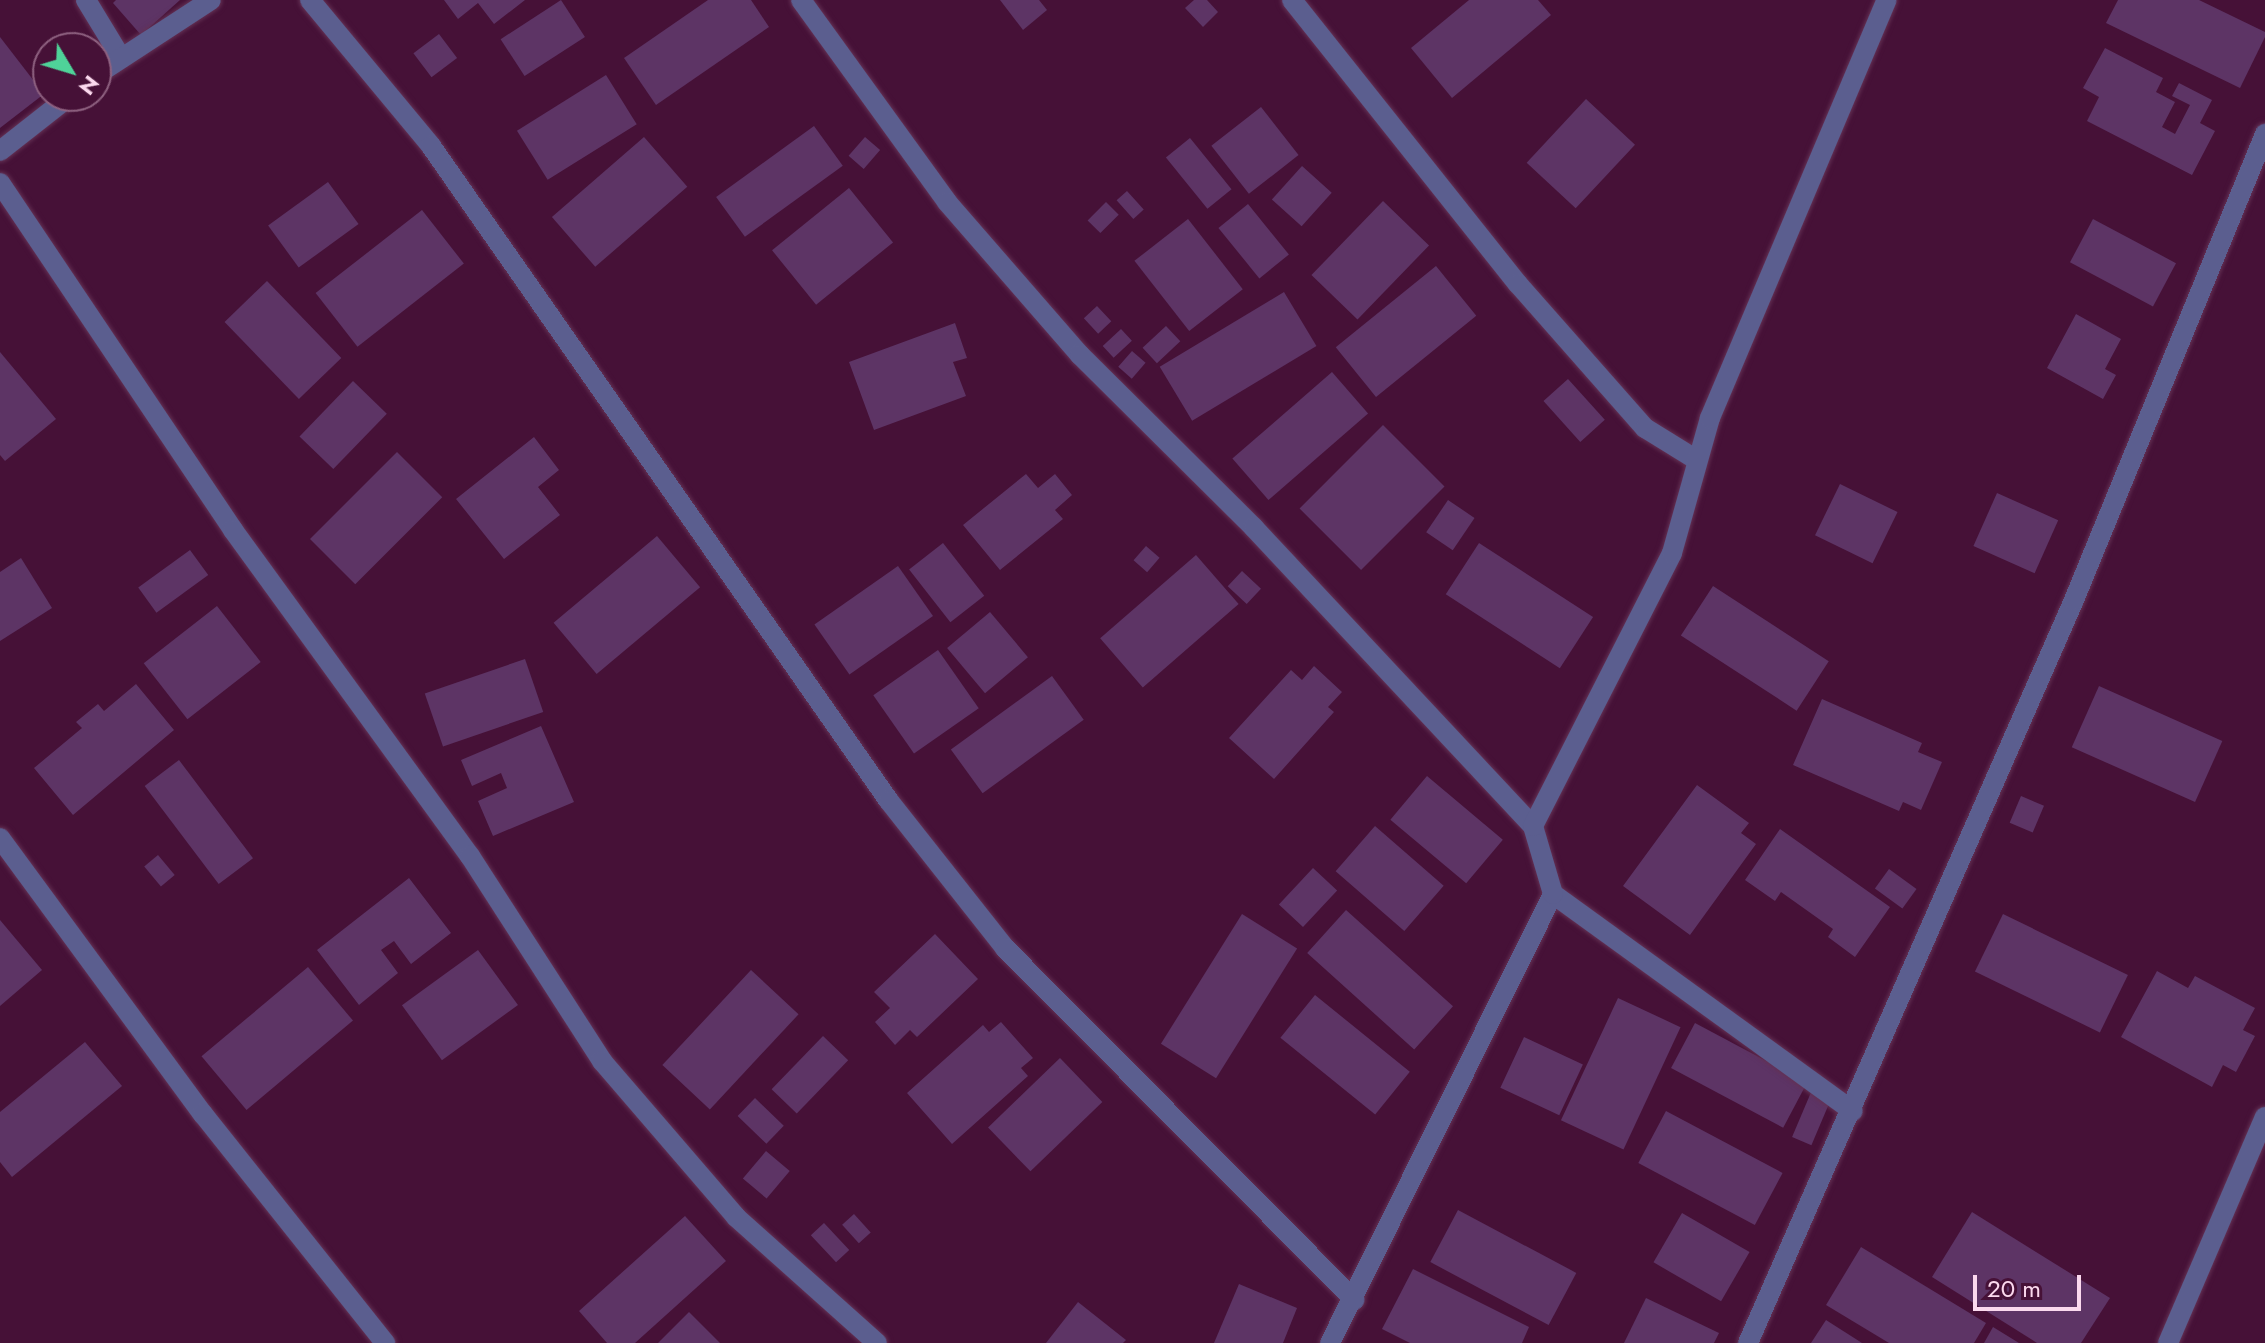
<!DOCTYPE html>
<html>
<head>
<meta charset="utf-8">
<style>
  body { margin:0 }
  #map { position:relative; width:2265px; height:1343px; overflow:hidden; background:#461137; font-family:Jost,sans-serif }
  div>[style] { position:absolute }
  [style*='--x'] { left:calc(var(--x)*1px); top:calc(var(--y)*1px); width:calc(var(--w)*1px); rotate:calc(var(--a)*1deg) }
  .building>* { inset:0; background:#5d3465; transform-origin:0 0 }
  .roads { filter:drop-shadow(0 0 2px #633154) drop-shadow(0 0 2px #633154) }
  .street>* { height:20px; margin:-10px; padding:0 10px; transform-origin:10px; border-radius:10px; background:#5b5e8f }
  span { translate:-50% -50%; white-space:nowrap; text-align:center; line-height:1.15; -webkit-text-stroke:8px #461137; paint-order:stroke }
  .north { position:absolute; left:32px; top:32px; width:80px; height:80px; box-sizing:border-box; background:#461137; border:2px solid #8e6180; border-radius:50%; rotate:128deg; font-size:22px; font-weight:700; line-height:32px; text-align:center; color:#fbd9ee }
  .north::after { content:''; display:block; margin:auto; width:28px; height:36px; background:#4fd399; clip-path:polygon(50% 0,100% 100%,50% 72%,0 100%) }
  .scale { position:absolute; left:1973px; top:1275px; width:108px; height:36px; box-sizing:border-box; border:4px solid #fbd9ee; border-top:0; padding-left:10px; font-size:24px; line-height:28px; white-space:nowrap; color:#fbd9ee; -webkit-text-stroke:6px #461137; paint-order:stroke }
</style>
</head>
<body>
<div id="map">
  <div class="building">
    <div style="clip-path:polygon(116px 0,180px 0,141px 35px,113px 3px)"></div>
    <div style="clip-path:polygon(444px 0,525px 0,494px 24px,478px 3px,458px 19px)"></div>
    <div style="left:561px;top:0;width:44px;height:72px;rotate:57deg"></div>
    <div style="clip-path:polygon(708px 0,751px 0,769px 27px,656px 105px,624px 58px)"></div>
    <div style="clip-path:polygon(1000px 0,1039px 0,1047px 10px,1023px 30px)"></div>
    <div style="clip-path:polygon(1194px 0,1207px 0,1218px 12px,1203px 27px,1185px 8px)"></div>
    <div style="clip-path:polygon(1469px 0,1538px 0,1551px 15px,1452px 98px,1411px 48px)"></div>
    <div style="clip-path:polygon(2118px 0,2199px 0,2265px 32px,2265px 37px,2240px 88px,2106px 23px)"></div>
    <div style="left:439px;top:34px;width:30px;height:32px;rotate:53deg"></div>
    <div style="clip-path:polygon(0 37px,44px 94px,0 128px)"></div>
    <div style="clip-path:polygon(2105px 48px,2163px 78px,2156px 92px,2175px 102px,2162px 127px,2175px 134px,2190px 105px,2172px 96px,2179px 83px,2212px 100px,2200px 123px,2215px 131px,2192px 175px,2087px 121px,2099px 97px,2083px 88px)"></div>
    <div style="left:606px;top:75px;width:58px;height:105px;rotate:58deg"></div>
    <div style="left:1586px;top:99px;width:67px;height:87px;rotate:43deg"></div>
    <div style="left:1261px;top:107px;width:61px;height:63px;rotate:52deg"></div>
    <div style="left:814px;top:126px;width:49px;height:121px;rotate:54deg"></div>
    <div style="left:644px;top:137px;width:66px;height:122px;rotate:49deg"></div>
    <div style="left:865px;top:137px;width:20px;height:25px;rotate:41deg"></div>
    <div style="left:1190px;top:138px;width:66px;height:31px;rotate:51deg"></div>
    <div style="left:1302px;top:166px;width:40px;height:45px;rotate:42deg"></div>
    <div style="left:328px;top:182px;width:52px;height:74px;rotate:54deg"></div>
    <div style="left:849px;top:188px;width:70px;height:99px;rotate:51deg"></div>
    <div style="left:1127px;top:191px;width:25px;height:14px;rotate:48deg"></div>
    <div style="left:1383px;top:201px;width:64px;height:103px;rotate:44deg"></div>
    <div style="left:1106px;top:202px;width:18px;height:26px;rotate:45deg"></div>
    <div style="left:1248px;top:204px;width:65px;height:38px;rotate:51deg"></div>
    <div style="left:422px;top:210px;width:68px;height:135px;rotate:52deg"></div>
    <div style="left:1188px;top:219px;width:89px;height:68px;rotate:52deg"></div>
    <div style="left:2093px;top:219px;width:94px;height:49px;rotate:28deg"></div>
    <div style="left:1436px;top:266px;width:64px;height:129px;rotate:51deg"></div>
    <div style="left:267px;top:281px;width:107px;height:59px;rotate:46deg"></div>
    <div style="left:1284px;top:292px;width:63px;height:145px;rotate:59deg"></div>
    <div style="left:1097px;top:306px;width:21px;height:18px;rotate:47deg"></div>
    <div style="clip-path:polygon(2076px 314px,2121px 339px,2105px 369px,2116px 375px,2103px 399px,2047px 368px)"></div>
    <div style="clip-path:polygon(955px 323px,967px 358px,953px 362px,966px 396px,874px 430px,849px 362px)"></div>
    <div style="left:1166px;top:326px;width:21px;height:32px;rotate:47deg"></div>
    <div style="left:1121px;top:329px;width:16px;height:25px;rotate:47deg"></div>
    <div style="left:1132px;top:351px;width:18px;height:21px;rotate:41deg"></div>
    <div style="clip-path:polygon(0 352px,56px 419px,5px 461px,0 455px)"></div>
    <div style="left:1332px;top:372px;width:55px;height:132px;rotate:49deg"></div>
    <div style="left:1568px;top:379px;width:55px;height:33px;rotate:48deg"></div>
    <div style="left:353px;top:381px;width:47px;height:77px;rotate:44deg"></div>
    <div style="left:1383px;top:425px;width:87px;height:118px;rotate:45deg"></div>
    <div style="clip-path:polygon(534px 437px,559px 470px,538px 487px,560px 515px,504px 559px,456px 499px)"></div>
    <div style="left:397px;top:452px;width:64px;height:123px;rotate:45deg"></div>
    <div style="clip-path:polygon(1026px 474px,1038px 488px,1055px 474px,1072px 495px,1055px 510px,1063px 519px,1000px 570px,963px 525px)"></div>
    <div style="left:1840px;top:484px;width:64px;height:57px;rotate:26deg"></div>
    <div style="left:1997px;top:493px;width:67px;height:58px;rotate:24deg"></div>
    <div style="left:1448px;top:500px;width:32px;height:39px;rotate:34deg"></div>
    <div style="left:657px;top:536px;width:67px;height:135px;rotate:50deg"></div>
    <div style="left:943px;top:543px;width:67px;height:43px;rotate:52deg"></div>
    <div style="left:1479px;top:543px;width:136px;height:61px;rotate:33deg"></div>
    <div style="left:1146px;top:546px;width:18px;height:19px;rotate:41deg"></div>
    <div style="left:190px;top:550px;width:31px;height:64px;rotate:54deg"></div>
    <div style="left:1196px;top:555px;width:65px;height:127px;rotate:49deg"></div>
    <div style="clip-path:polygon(21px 558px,52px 608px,0 641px,0 572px)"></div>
    <div style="left:898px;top:566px;width:61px;height:102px;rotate:55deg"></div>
    <div style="left:1242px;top:571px;width:26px;height:21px;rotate:43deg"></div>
    <div style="left:1713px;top:586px;width:138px;height:59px;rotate:33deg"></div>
    <div style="left:217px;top:606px;width:71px;height:93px;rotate:52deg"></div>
    <div style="left:990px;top:612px;width:59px;height:56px;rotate:50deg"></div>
    <div style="left:938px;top:650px;width:71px;height:79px;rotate:55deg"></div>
    <div style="left:525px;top:659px;width:56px;height:106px;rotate:71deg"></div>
    <div style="clip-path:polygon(1314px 666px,1342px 692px,1328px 707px,1334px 712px,1274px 779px,1229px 738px,1291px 670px,1302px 680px)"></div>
    <div style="left:1052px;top:676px;width:54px;height:125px;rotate:54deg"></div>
    <div style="clip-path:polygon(136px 684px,174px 730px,73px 815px,34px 768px,82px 728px,76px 722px,98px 704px,104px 711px)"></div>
    <div style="left:2099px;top:686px;width:135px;height:67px;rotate:24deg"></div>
    <div style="clip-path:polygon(1822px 699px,1922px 743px,1918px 752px,1942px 762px,1921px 810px,1903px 802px,1899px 811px,1793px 765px)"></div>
    <div style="clip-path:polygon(541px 726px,574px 802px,493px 836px,478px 801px,507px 788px,501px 773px,472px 786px,461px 760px)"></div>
    <div style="left:179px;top:760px;width:123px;height:43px;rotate:53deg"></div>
    <div style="left:1427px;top:776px;width:99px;height:57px;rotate:40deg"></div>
    <div style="clip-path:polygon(1697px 785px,1749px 823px,1741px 833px,1756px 844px,1690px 935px,1623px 886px)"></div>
    <div style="left:2021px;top:796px;width:25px;height:29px;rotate:23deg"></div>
    <div style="left:1375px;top:826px;width:91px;height:60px;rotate:41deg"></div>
    <div style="clip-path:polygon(1780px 829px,1890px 907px,1855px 957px,1828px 937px,1833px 929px,1781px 892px,1775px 901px,1745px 880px)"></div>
    <div style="left:158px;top:855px;width:26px;height:18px;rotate:50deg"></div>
    <div style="left:1313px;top:868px;width:33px;height:50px;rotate:43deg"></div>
    <div style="left:1889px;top:869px;width:34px;height:24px;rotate:36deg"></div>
    <div style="clip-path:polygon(409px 878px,451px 933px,411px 964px,394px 941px,381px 950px,398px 973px,359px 1005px,317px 950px)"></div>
    <div style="left:1346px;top:910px;width:144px;height:58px;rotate:42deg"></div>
    <div style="left:1242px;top:914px;width:65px;height:153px;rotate:32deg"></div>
    <div style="left:2003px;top:914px;width:139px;height:64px;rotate:26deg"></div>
    <div style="clip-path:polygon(0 920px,42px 970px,0 1006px)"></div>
    <div style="clip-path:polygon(935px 934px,978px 979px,917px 1037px,910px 1030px,895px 1045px,875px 1022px,890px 1008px,874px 992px)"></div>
    <div style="left:478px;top:950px;width:68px;height:94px;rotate:54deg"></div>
    <div style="left:308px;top:967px;width:70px;height:139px;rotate:50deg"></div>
    <div style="left:751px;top:970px;width:65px;height:130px;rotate:43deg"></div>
    <div style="clip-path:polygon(2157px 971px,2188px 988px,2195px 976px,2255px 1008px,2243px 1030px,2255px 1036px,2236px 1072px,2223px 1065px,2212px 1087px,2121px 1037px)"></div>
    <div style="left:1315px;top:995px;width:122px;height:55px;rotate:39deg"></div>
    <div style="left:1618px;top:998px;width:69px;height:135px;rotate:25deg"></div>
    <div style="clip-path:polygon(1001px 1022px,1033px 1058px,1021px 1068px,1028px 1076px,952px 1144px,907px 1093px,983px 1025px,989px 1032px)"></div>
    <div style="left:1695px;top:1023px;width:127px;height:51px;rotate:28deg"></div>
    <div style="left:823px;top:1036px;width:35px;height:74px;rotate:44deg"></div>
    <div style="left:1524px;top:1037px;width:65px;height:56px;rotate:25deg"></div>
    <div style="clip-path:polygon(85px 1042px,122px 1086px,12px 1177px,0 1162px,0 1112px)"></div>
    <div style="left:1060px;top:1058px;width:61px;height:100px;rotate:46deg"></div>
    <div style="left:1812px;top:1090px;width:21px;height:51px;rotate:23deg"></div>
    <div style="left:755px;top:1098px;width:40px;height:25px;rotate:44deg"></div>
    <div style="left:1666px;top:1111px;width:132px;height:59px;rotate:28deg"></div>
    <div style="left:766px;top:1151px;width:31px;height:36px;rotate:40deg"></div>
    <div style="left:1458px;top:1210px;width:134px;height:59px;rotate:28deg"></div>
    <div style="clip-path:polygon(1972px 1212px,2110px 1298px,2081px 1343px,2037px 1343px,1932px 1277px)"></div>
    <div style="left:1682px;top:1213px;width:78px;height:57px;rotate:30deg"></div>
    <div style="left:854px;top:1214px;width:25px;height:16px;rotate:48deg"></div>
    <div style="clip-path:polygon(685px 1216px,726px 1261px,635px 1343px,607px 1343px,579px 1311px)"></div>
    <div style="left:824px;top:1223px;width:37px;height:18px;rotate:47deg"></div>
    <div style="clip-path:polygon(1861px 1247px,1986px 1323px,1974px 1343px,1889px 1343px,1826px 1305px)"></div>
    <div style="clip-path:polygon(1413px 1269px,1529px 1327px,1522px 1343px,1410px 1343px,1382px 1329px)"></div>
    <div style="clip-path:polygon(1239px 1284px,1297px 1308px,1283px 1343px,1214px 1343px)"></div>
    <div style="clip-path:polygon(1646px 1298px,1719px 1333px,1714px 1343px,1624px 1343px)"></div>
    <div style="clip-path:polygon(1078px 1302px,1126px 1340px,1123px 1343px,1046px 1343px)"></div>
    <div style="clip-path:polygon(689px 1312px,720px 1343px,658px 1343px)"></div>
    <div style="clip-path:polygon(1826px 1320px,1862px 1343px,1811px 1343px)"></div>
    <div style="clip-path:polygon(1993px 1327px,2019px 1343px,1984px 1343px)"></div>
  </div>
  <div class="roads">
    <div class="street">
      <div style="--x:86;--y:0;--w:66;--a:58.7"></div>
      <div style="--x:310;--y:0;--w:190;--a:50.3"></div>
      <div style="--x:431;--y:146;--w:799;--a:55.04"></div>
      <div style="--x:889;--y:801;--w:187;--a:51.7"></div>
      <div style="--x:1005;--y:948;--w:496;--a:45.2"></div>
      <div style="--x:801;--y:0;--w:249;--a:54.1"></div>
      <div style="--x:947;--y:202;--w:203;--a:49"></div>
      <div style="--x:1080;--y:355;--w:245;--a:44.8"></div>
      <div style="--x:1254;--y:528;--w:408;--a:46.9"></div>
      <div style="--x:1292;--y:0;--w:363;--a:51.5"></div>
      <div style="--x:1518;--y:284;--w:192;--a:48.6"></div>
      <div style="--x:1645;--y:428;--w:59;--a:31.8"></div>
      <div style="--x:96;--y:75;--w:137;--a:-33.1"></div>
      <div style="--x:0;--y:151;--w:89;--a:-38.2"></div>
      <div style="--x:0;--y:183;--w:418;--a:56.1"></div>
      <div style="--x:233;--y:530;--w:403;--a:54"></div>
      <div style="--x:470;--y:856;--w:244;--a:57.2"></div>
      <div style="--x:602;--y:1061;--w:206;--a:49.3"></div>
      <div style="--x:736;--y:1217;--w:189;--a:41.8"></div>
      <div style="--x:0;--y:838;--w:343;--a:53.7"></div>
      <div style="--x:203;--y:1114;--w:293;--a:51.5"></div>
      <div style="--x:1553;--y:894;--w:370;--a:35.9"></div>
      <div style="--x:1330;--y:1343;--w:501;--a:-63.59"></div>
      <div style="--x:1553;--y:894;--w:71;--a:-106.4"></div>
      <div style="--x:1533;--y:826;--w:306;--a:-63"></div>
      <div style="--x:1672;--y:553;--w:140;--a:-74.3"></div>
      <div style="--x:1710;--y:418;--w:454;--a:-67.1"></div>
      <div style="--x:1748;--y:1343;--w:811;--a:-66.31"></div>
      <div style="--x:2074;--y:600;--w:504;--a:-67.71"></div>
      <div style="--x:2168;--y:1343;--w:246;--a:-66.8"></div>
    </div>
  </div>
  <div class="north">N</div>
  <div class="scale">20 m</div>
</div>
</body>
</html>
